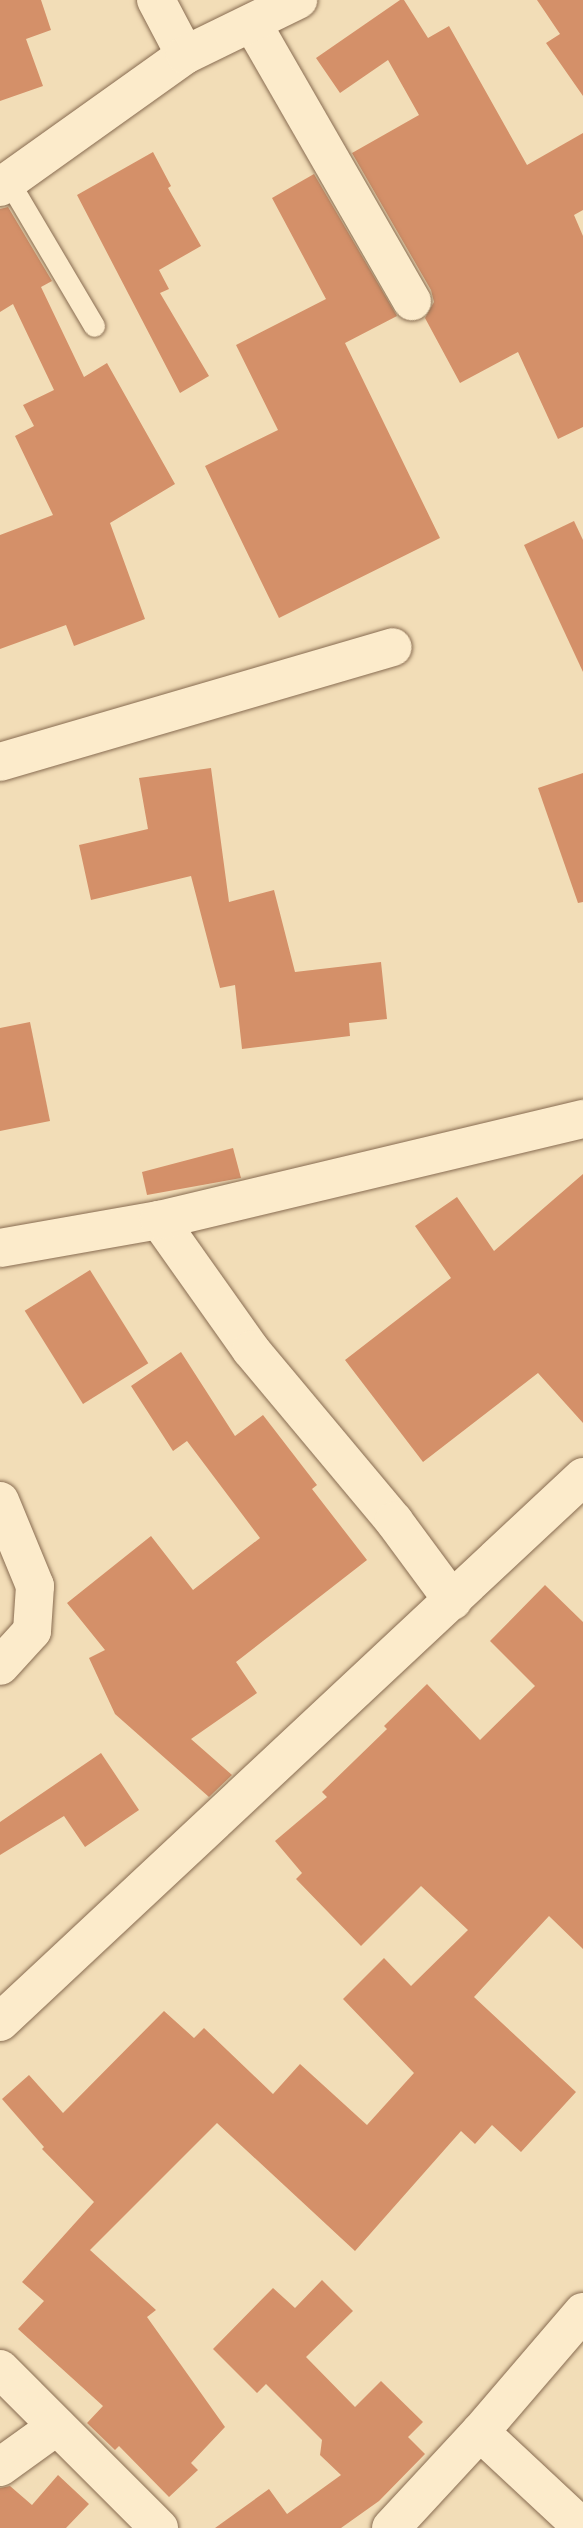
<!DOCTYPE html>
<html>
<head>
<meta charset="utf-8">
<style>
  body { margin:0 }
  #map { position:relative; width:583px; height:2528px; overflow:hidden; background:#f2ddb7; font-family:Literata,serif }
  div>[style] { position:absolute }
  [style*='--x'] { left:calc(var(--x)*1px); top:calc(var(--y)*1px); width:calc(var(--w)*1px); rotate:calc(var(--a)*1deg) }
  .building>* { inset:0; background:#d49069; transform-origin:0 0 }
  .roads { filter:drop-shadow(0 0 2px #886c51) drop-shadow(0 0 2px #886c51) }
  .service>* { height:21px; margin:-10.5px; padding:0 10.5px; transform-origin:10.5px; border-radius:10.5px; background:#fcebcb }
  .minor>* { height:38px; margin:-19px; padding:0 19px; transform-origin:19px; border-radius:19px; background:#fcebcb }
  span { translate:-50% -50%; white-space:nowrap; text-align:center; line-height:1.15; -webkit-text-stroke:6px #f8e8c7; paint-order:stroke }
</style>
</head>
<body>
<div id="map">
  <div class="building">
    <div style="clip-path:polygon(0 0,41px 0,51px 30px,26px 39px,43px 86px,0 101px)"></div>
    <div style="clip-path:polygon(400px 0,404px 0,428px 38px,449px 26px,527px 165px,583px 133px,583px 210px,574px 215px,583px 236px,583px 427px,558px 439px,518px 352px,460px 383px,425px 318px,434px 302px,431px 290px,352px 153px,419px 115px,388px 60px,340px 93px,316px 58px)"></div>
    <div style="clip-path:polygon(537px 0,583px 0,583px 96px,546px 43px,560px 34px)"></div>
    <div style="clip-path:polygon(153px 152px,171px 186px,168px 188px,201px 246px,159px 270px,169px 289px,160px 293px,209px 376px,180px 393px,77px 195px)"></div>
    <div style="clip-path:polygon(314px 174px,397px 316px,345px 343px,440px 538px,279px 618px,205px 466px,278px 430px,236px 345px,326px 299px,272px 198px)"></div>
    <div style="clip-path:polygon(8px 207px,52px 281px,41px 287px,84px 377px,107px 363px,175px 484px,110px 523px,145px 619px,74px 646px,66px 625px,0 649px,0 535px,53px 515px,15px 436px,34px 426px,23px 405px,54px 390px,13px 304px,0 312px,0 209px)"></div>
    <div style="clip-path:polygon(574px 521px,583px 540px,583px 672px,524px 545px)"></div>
    <div style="clip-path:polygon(211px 768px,229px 902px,274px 890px,295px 972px,381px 962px,387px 1019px,349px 1023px,350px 1036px,242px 1049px,235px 985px,220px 988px,191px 876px,91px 900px,79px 845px,148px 829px,139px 778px)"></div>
    <div style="clip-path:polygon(583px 773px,583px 902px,578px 903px,538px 788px)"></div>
    <div style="clip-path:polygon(30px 1022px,50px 1121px,0 1131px,0 1028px)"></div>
    <div style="clip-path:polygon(233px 1148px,241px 1178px,147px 1195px,142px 1172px)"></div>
    <div style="clip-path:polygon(583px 1174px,583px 1423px,538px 1373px,423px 1462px,345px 1360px,451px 1278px,415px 1226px,457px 1197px,494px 1251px)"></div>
    <div style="left:90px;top:1270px;width:110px;height:77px;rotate:58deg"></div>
    <div style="clip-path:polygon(181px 1352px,235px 1436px,263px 1415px,317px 1485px,312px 1489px,367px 1560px,236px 1662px,257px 1693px,191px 1739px,232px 1775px,209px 1797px,115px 1714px,89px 1658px,105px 1650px,67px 1603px,151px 1536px,193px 1590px,260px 1538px,187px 1441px,173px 1451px,131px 1386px)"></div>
    <div style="clip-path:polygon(545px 1585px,583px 1622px,583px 1949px,549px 1916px,474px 1997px,576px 2092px,521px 2152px,492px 2125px,475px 2144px,461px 2131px,355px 2251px,217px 2123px,90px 2250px,156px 2310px,147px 2317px,225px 2427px,191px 2463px,198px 2470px,169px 2497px,119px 2446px,115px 2450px,87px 2423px,103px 2406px,18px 2329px,44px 2301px,22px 2282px,94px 2202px,42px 2149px,44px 2147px,2px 2099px,29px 2075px,63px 2113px,164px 2011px,194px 2038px,204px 2028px,273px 2094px,300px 2064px,367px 2125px,414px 2073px,343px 1999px,384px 1958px,411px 1986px,468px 1930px,421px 1886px,361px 1946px,296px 1879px,302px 1873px,275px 1841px,327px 1797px,322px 1792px,387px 1729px,384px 1726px,427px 1684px,480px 1740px,535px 1686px,490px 1641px)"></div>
    <div style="clip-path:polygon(101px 1753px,139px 1810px,85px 1847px,64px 1816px,0 1855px,0 1822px)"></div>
    <div style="clip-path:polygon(322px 2280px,353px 2311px,306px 2357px,355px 2407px,381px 2381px,423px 2422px,408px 2437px,425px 2454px,379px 2501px,341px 2528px,215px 2528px,269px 2489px,287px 2514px,341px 2475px,320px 2455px,322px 2440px,266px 2384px,257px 2393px,213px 2349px,273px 2288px,295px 2308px)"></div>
    <div style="clip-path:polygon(58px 2475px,89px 2504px,66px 2528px,0 2528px,0 2488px,10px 2486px,32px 2505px)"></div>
  </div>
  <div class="roads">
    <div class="service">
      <div style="--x:9;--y:182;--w:167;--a:59.4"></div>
    </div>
    <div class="minor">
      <div style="--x:156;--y:0;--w:62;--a:62.2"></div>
      <div style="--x:252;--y:23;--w:321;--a:60.1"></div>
      <div style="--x:0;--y:187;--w:227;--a:-35.5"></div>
      <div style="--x:185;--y:55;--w:126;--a:-26"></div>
      <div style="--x:0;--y:762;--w:409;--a:-16.3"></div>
      <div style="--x:159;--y:1220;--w:159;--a:54.7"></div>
      <div style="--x:251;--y:1350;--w:223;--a:50.1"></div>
      <div style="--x:394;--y:1521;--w:99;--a:53.6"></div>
      <div style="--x:0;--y:1248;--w:161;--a:-10"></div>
      <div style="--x:159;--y:1220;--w:436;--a:-13.4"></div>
      <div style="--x:0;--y:1501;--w:92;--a:67.6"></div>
      <div style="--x:35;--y:1586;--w:45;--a:93.8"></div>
      <div style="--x:32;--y:1631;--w:47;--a:132.4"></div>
      <div style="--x:0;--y:2022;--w:798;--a:-43.07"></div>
      <div style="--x:0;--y:2369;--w:225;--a:45"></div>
      <div style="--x:480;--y:2432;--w:141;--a:43"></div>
      <div style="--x:0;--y:2467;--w:70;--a:-35.7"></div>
      <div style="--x:391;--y:2528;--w:131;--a:-47.2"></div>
      <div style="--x:480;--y:2432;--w:158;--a:-49.4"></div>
    </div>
  </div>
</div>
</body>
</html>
